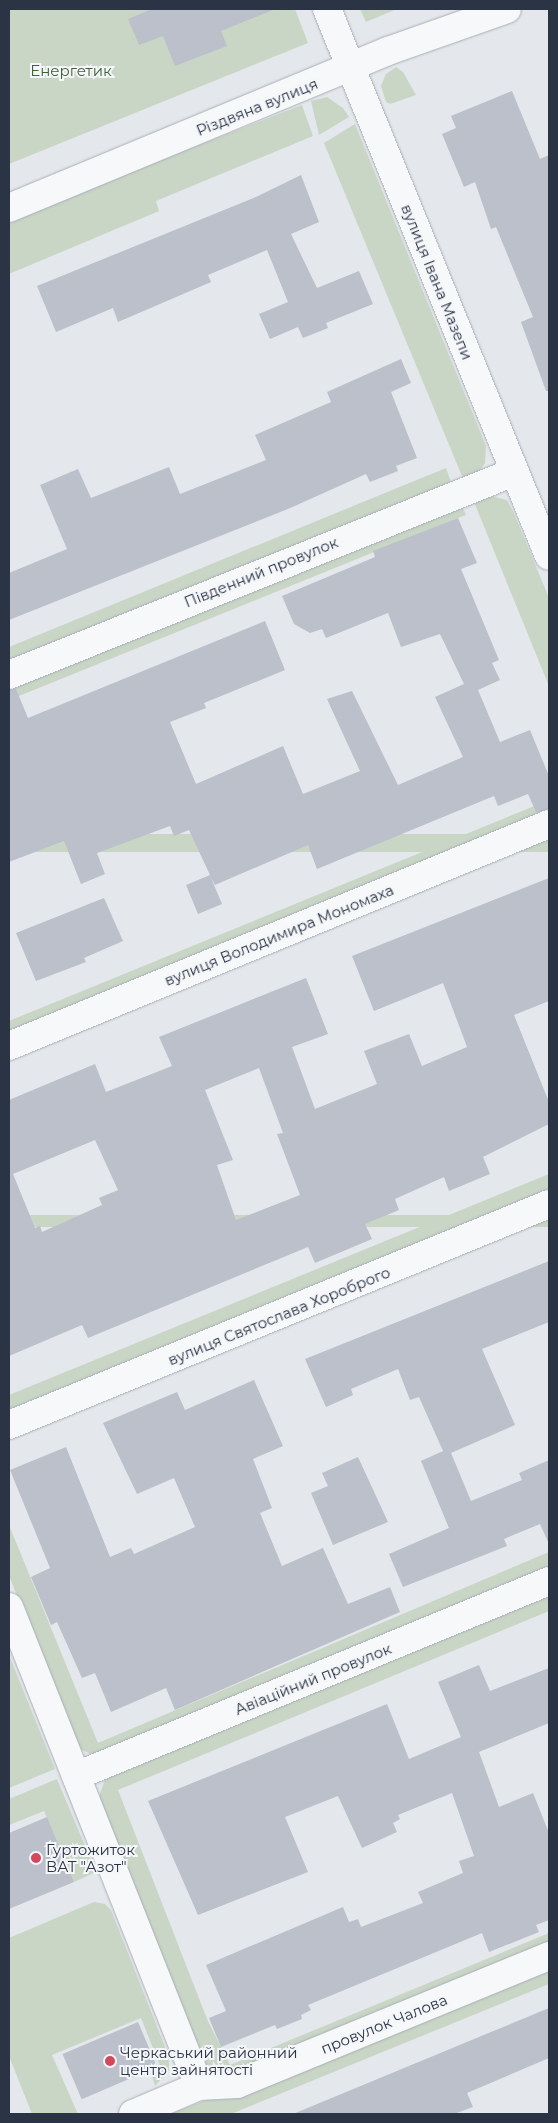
<!DOCTYPE html>
<html>
<head>
<meta charset="utf-8">
<style>
  body { margin:0 }
  #map { position:relative; width:558px; height:2123px; overflow:hidden; background:#e4e7ec; font-family:Montserrat,sans-serif }
  div>[style] { position:absolute }
  [style*='--x'] { left:calc(var(--x)*1px); top:calc(var(--y)*1px); width:calc(var(--w)*1px); rotate:calc(var(--a)*1deg) }
  .green>* { inset:0; background:#c9d6c5; transform-origin:0 0 }
  .building>* { inset:0; background:#bbc0ca; transform-origin:0 0 }
  .roads { filter:drop-shadow(0 0 1px #a9aeb7) drop-shadow(0 0 1px #a9aeb7) }
  .minor>* { height:28px; margin:-14px; padding:0 14px; transform-origin:14px; border-radius:14px; background:#f7f8fa }
  .dots>* { width:14px; height:14px; translate:-50% -50%; box-sizing:border-box; border:2px solid #f4f6f9; border-radius:50% }
  span { translate:-50% -50%; white-space:nowrap; text-align:center; line-height:1.15; -webkit-text-stroke:4px #f4f6f9; paint-order:stroke }
  .park-label { font-size:15px; color:#3f6138 }
  .street-label { font-size:15px; color:#2b3445 }
  .poi-label { font-size:15px; color:#2b3445 }
  .left { translate:0 -50%; text-align:left }
  .frame { position:absolute; inset:0; border:10px solid #2b3445; pointer-events:none }
</style>
</head>
<body>
<div id="map">
  <div class="green">
    <div style="clip-path:polygon(9px 9px,295px 9px,308px 43px,9px 164px)"></div>
    <div style="clip-path:polygon(360px 9px,397px 9px,366px 22px)"></div>
    <div style="clip-path:polygon(396px 67px,403px 72px,416px 95px,390px 104px,386px 102px,381px 86px,386px 74px)"></div>
    <div style="clip-path:polygon(327px 97px,343px 108px,349px 117px,319px 135px,311px 101px)"></div>
    <div style="clip-path:polygon(302px 105px,313px 136px,156px 201px,159px 211px,9px 274px,9px 219px)"></div>
    <div style="clip-path:polygon(355px 124px,486px 446px,485px 463px,477px 475px,464px 481px,324px 143px)"></div>
    <div style="clip-path:polygon(446px 468px,452px 485px,9px 663px,9px 647px)"></div>
    <div style="clip-path:polygon(491px 496px,507px 500px,513px 511px,549px 598px,549px 686px,474px 502px)"></div>
    <div style="clip-path:polygon(462px 506px,466px 515px,458px 518px,9px 700px,9px 684px)"></div>
    <div style="clip-path:polygon(549px 800px,549px 812px,9px 1036px,9px 1021px)"></div>
    <div style="left:549px;top:834px;width:18px;height:584px;rotate:90deg"></div>
    <div style="clip-path:polygon(549px 1174px,549px 1195px,9px 1413px,9px 1395px)"></div>
    <div style="left:549px;top:1215px;width:12px;height:584px;rotate:90deg"></div>
    <div style="clip-path:polygon(9px 1525px,98px 1743px,549px 1552px,549px 1570px,95px 1756px,80px 1749px,9px 1576px)"></div>
    <div style="clip-path:polygon(549px 1591px,549px 1611px,118px 1790px,207px 2019px,230px 2065px,549px 1933px,549px 1943px,228px 2074px,213px 2071px,203px 2063px,98px 1800px,105px 1779px)"></div>
    <div style="clip-path:polygon(9px 1655px,55px 1769px,9px 1788px)"></div>
    <div style="clip-path:polygon(57px 1779px,96px 1872px,74px 1882px,44px 1811px,9px 1825px,9px 1799px)"></div>
    <div style="clip-path:polygon(94px 1902px,105px 1904px,111px 1910px,169px 2057px,169px 2070px,155px 2086px,152px 2076px,162px 2071px,141px 2018px,52px 2055px,78px 2114px,32px 2114px,9px 2056px,9px 1938px)"></div>
    <div style="clip-path:polygon(549px 1967px,549px 1984px,231px 2114px,170px 2114px)"></div>
  </div>
  <div class="building">
    <div style="clip-path:polygon(152px 9px,273px 9px,273px 10px,221px 31px,227px 46px,175px 66px,163px 36px,139px 45px,128px 19px)"></div>
    <div style="clip-path:polygon(512px 91px,540px 159px,549px 155px,549px 391px,546px 391px,521px 322px,533px 317px,496px 227px,491px 229px,475px 182px,464px 187px,442px 134px,456px 128px,451px 116px)"></div>
    <div style="clip-path:polygon(301px 175px,319px 222px,291px 234px,317px 288px,359px 271px,373px 304px,326px 323px,328px 328px,303px 338px,298px 327px,270px 339px,259px 314px,288px 302px,267px 250px,208px 275px,211px 282px,118px 322px,113px 308px,56px 332px,37px 286px,256px 197px)"></div>
    <div style="clip-path:polygon(401px 359px,411px 383px,391px 392px,417px 458px,396px 466px,398px 471px,370px 482px,366px 474px,288px 509px,9px 620px,9px 573px,67px 549px,40px 485px,78px 469px,91px 498px,169px 467px,180px 494px,266px 460px,255px 435px,331px 402px,327px 392px)"></div>
    <div style="clip-path:polygon(458px 518px,477px 563px,461px 569px,499px 660px,492px 663px,500px 680px,478px 690px,500px 742px,530px 730px,549px 776px,549px 809px,536px 812px,528px 794px,498px 806px,494px 796px,317px 869px,308px 845px,215px 885px,211px 878px,222px 904px,198px 914px,186px 885px,210px 875px,189px 830px,174px 836px,170px 826px,97px 853px,105px 874px,81px 884px,64px 841px,9px 862px,9px 690px,16px 689px,28px 718px,265px 621px,285px 670px,204px 703px,206px 708px,170px 722px,196px 784px,283px 746px,303px 794px,360px 771px,327px 699px,352px 691px,398px 785px,463px 757px,435px 697px,464px 684px,440px 634px,401px 647px,388px 613px,326px 638px,322px 629px,310px 633px,294px 624px,282px 596px,375px 557px,373px 551px)"></div>
    <div style="clip-path:polygon(evenodd,549px 878px,549px 1001px,514px 1015px,549px 1102px,549px 1124px,483px 1157px,490px 1174px,449px 1191px,444px 1177px,395px 1199px,399px 1210px,365px 1224px,372px 1239px,315px 1263px,308px 1247px,88px 1338px,82px 1325px,9px 1356px,9px 1100px,95px 1064px,106px 1092px,172px 1066px,159px 1037px,306px 978px,328px 1034px,292px 1047px,315px 1109px,377px 1084px,364px 1051px,409px 1034px,422px 1066px,467px 1047px,443px 983px,374px 1011px,352px 956px,549px 878px,259px 1068px,283px 1133px,277px 1134px,300px 1195px,236px 1220px,217px 1165px,233px 1160px,205px 1090px,259px 1068px,549px 878px,95px 1140px,118px 1190px,99px 1198px,102px 1205px,42px 1232px,40px 1226px,35px 1228px,13px 1174px,95px 1140px)"></div>
    <div style="clip-path:polygon(104px 898px,123px 941px,84px 958px,86px 962px,36px 981px,16px 933px)"></div>
    <div style="clip-path:polygon(549px 1261px,549px 1322px,482px 1349px,515px 1425px,451px 1453px,471px 1501px,522px 1480px,519px 1473px,549px 1460px,549px 1544px,540px 1524px,504px 1539px,507px 1546px,403px 1587px,389px 1554px,449px 1528px,421px 1461px,443px 1451px,419px 1397px,410px 1400px,398px 1369px,351px 1389px,353px 1395px,326px 1407px,305px 1359px)"></div>
    <div style="clip-path:polygon(254px 1380px,283px 1446px,253px 1459px,272px 1508px,260px 1513px,282px 1566px,323px 1548px,348px 1604px,390px 1587px,400px 1612px,175px 1710px,166px 1688px,111px 1712px,95px 1673px,82px 1678px,57px 1622px,51px 1625px,31px 1577px,50px 1568px,10px 1470px,66px 1447px,110px 1557px,131px 1548px,134px 1554px,195px 1527px,174px 1478px,137px 1494px,103px 1423px,177px 1392px,185px 1410px)"></div>
    <div style="clip-path:polygon(358px 1457px,388px 1522px,333px 1545px,311px 1493px,328px 1486px,322px 1473px)"></div>
    <div style="clip-path:polygon(479px 1665px,490px 1691px,549px 1668px,549px 1723px,479px 1752px,499px 1807px,533px 1793px,549px 1833px,549px 1920px,536px 1925px,539px 1932px,489px 1952px,482px 1933px,308px 2005px,311px 2010px,301px 2015px,302px 2019px,277px 2029px,275px 2025px,221px 2047px,209px 2018px,226px 2011px,206px 1965px,343px 1907px,349px 1922px,358px 1919px,361px 1927px,423px 1903px,418px 1892px,463px 1873px,459px 1861px,474px 1856px,452px 1793px,398px 1815px,400px 1819px,393px 1823px,397px 1832px,362px 1848px,338px 1796px,285px 1817px,308px 1872px,198px 1915px,148px 1801px,387px 1704px,409px 1759px,461px 1737px,438px 1682px)"></div>
    <div style="clip-path:polygon(47px 1817px,74px 1882px,9px 1909px,9px 1833px)"></div>
    <div style="clip-path:polygon(549px 2008px,549px 2058px,467px 2093px,473px 2107px,454px 2114px,293px 2114px)"></div>
    <div style="left:138px;top:2022px;width:49px;height:82px;rotate:67deg"></div>
  </div>
  <div class="roads">
    <div class="minor">
      <div style="--x:327;--y:9;--w:590;--a:67.91"></div>
      <div style="--x:9;--y:208;--w:410;--a:-22.5"></div>
      <div style="--x:388;--y:51;--w:126;--a:-19.4"></div>
      <div style="--x:9;--y:675;--w:544;--a:-21.9"></div>
      <div style="--x:9;--y:1046;--w:584;--a:-22.35"></div>
      <div style="--x:9;--y:1425;--w:583;--a:-22.26"></div>
      <div style="--x:9;--y:1607;--w:515;--a:68.36"></div>
      <div style="--x:76;--y:1776;--w:512;--a:-22.4"></div>
      <div style="--x:133;--y:2114;--w:72;--a:-23"></div>
      <div style="--x:199;--y:2086;--w:38;--a:-3"></div>
      <div style="--x:237;--y:2084;--w:337;--a:-22.3"></div>
    </div>
  </div>
  <div class="dots">
    <div style="left:36px;top:1858px;background:#d1495b"></div>
    <div style="left:110px;top:2061px;background:#d1495b"></div>
  </div>
  <div class="park-label">
    <span style="left:71px;top:71px">Енергетик</span>
  </div>
  <div class="street-label">
    <span style="left:257px;top:107px;rotate:-22deg">Різдвяна вулиця</span>
    <span style="left:437px;top:282px;rotate:68deg">вулиця Івана Мазепи</span>
    <span style="left:261px;top:572px;rotate:-22deg">Південний провулок</span>
    <span style="left:279px;top:935px;rotate:-22deg">вулиця Володимира Мономаха</span>
    <span style="left:279px;top:1316px;rotate:-22deg">вулиця Святослава Хороброго</span>
    <span style="left:313px;top:1679px;rotate:-22deg">Авіаційний провулок</span>
    <span style="left:384px;top:2024px;rotate:-22deg">провулок Чалова</span>
  </div>
  <div class="poi-label">
    <span class="left" style="left:46px;top:1858px">Гуртожиток<br>ВАТ "Азот"</span>
    <span class="left" style="left:120px;top:2061px">Черкаський районний<br>центр зайнятості</span>
  </div>
  <div class="frame"></div>
</div>
</body>
</html>
